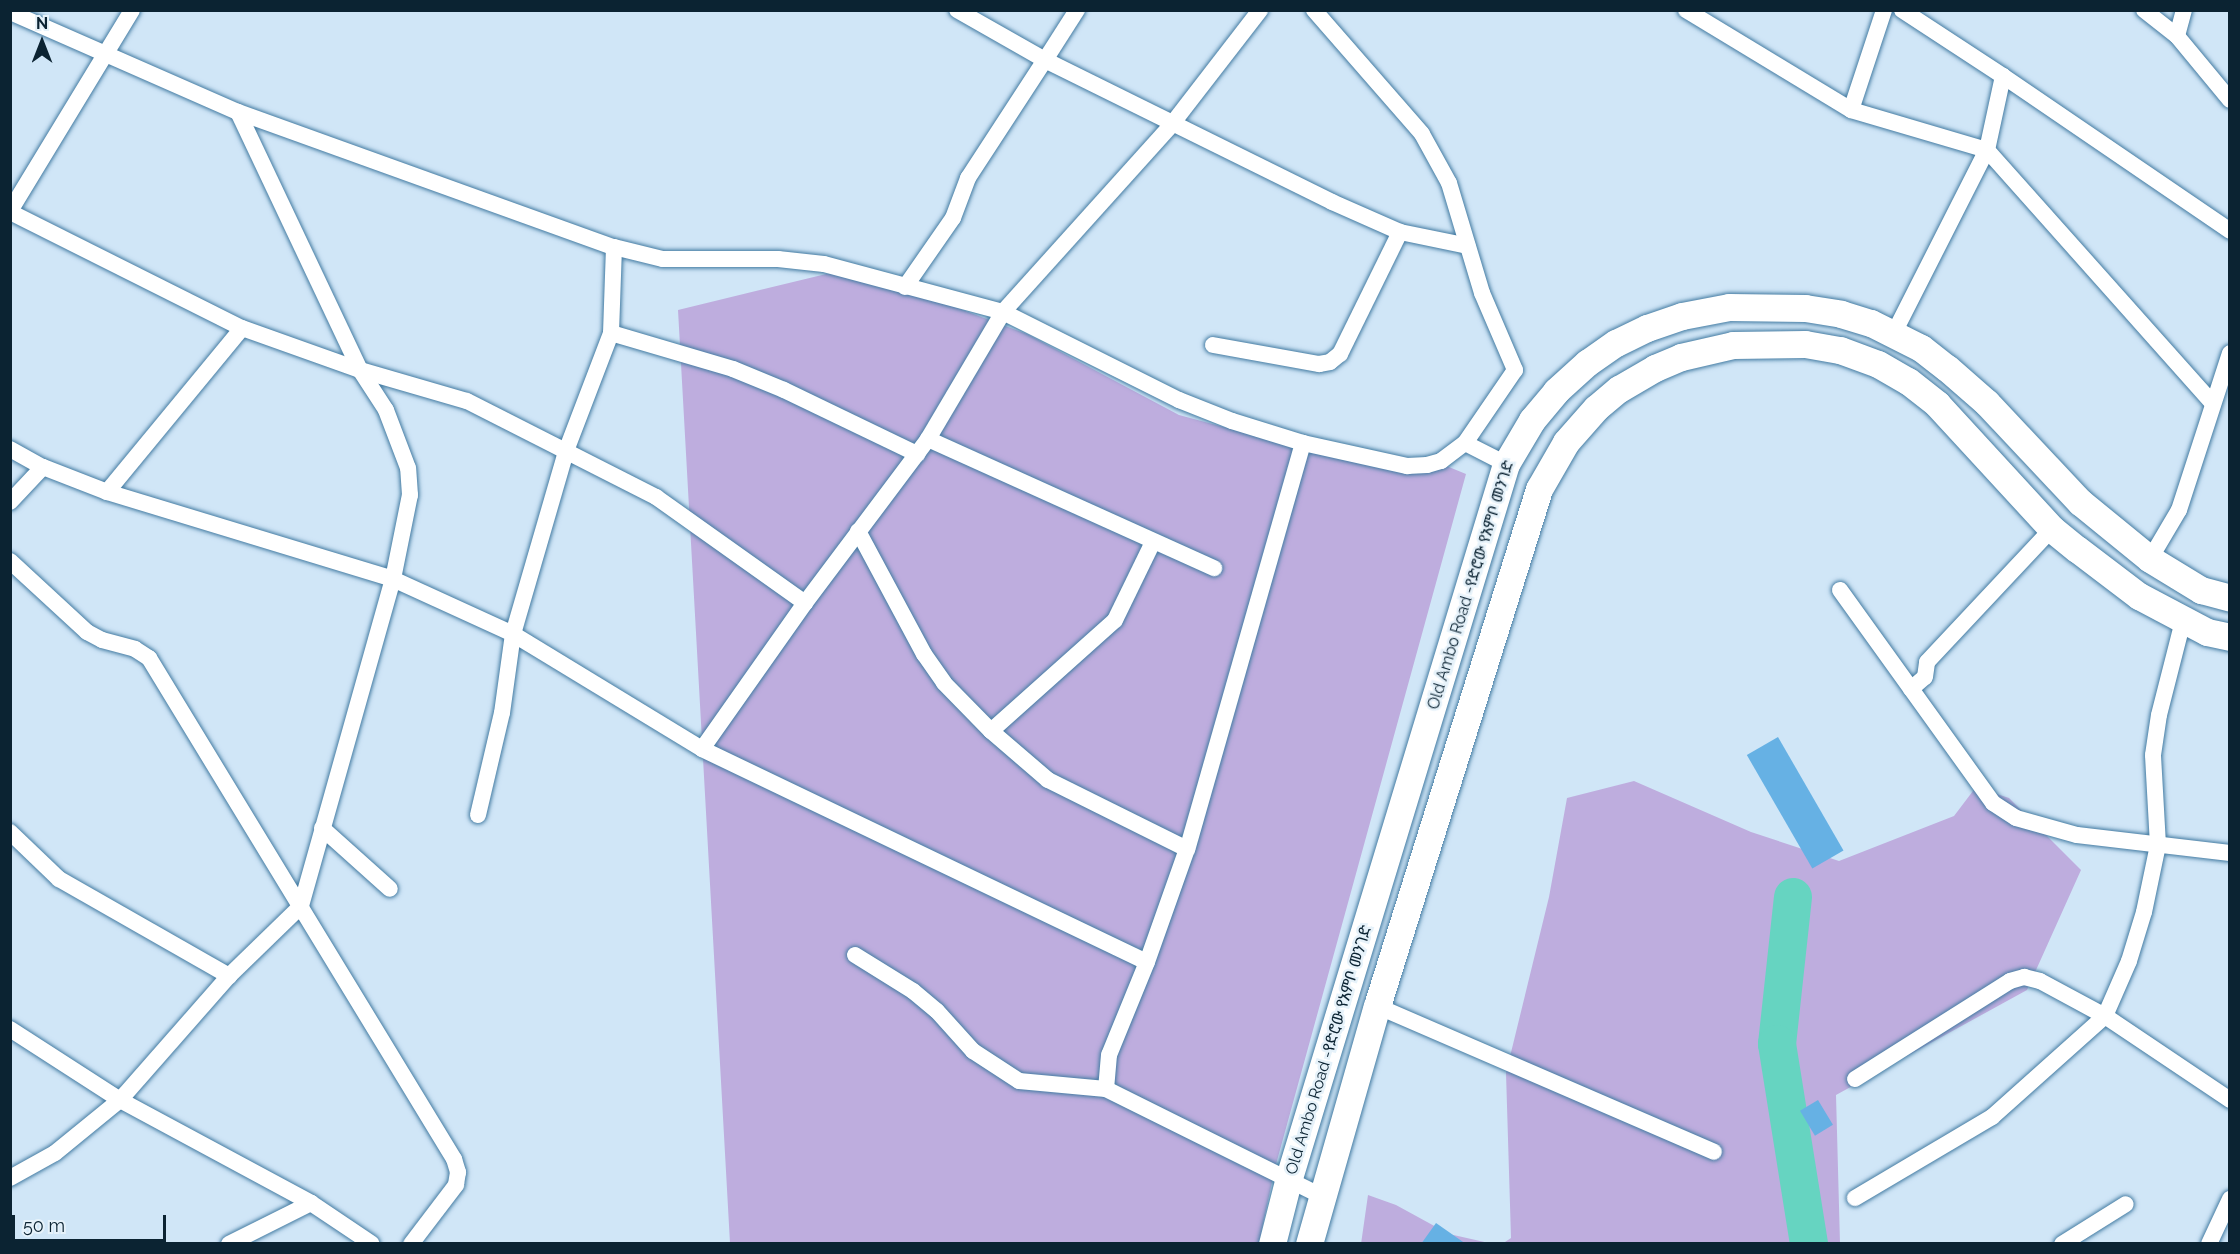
<!DOCTYPE html>
<html>
<head>
<meta charset="utf-8">
<style>
  body { margin:0 }
  #map { position:relative; width:2240px; height:1254px; overflow:hidden; background:#d0e6f7; font-family:Raleway,"Noto Sans Ethiopic",sans-serif }
  div>[style] { position:absolute }
  [style*='--x'] { left:calc(var(--x)*1px); top:calc(var(--y)*1px); width:calc(var(--w)*1px); rotate:calc(var(--a)*1deg) }
  .green>* { inset:0; background:#beadde }
  .river>* { height:38px; margin:-19px; padding:0 19px; transform-origin:19px; border-radius:19px; background:#66d4c1 }
  .building>* { inset:0; background:#66b1e4; transform-origin:0 0 }
  .roads { filter:drop-shadow(0 0 2px #437ba2) drop-shadow(0 0 2px #437ba2) }
  .minor>* { height:16px; margin:-8px; padding:0 8px; transform-origin:8px; border-radius:8px; background:#fff }
  .primary>* { height:27px; margin:-13.5px; padding:0 13.5px; transform-origin:13.5px; border-radius:13.5px; background:#fff }
  span { translate:-50% -50%; white-space:nowrap; text-align:center; line-height:1.15; -webkit-text-stroke:5px #e6f2fa; paint-order:stroke }
  .street-label { font-size:16px; color:#0b2332 }
  .frame { position:absolute; inset:0; border:12px solid #0b2332; pointer-events:none }
  .north { position:absolute; left:12px; top:12px; width:60px; height:60px; -webkit-text-stroke:4px #e6f2fa; paint-order:stroke; rotate:0deg; font-size:16px; font-weight:700; line-height:24px; text-align:center; color:#0b2332 }
  .north::after { content:''; display:block; margin:auto; width:21px; height:27px; background:#0b2332; clip-path:polygon(50% 0,100% 100%,50% 72%,0 100%) }
  .scale { position:absolute; left:12px; top:1215px; width:154px; height:27px; box-sizing:border-box; border:3px solid #0b2332; border-top:0; padding-left:8px; font-size:18px; line-height:21px; white-space:nowrap; color:#0b2332; -webkit-text-stroke:4px #e6f2fa; paint-order:stroke }
</style>
</head>
<body>
<div id="map">
  <div class="green">
    <div style="clip-path:polygon(851px 268px,1027px 334px,1179px 415px,1294px 446px,1444px 465px,1466px 474px,1275px 1168px,1259px 1243px,730px 1243px,678px 310px)"></div>
    <div style="clip-path:polygon(1634px 781px,1751px 832px,1839px 861px,1954px 816px,1976px 787px,2009px 798px,2081px 870px,2027px 990px,1836px 1095px,1840px 1243px,1502px 1244px,1511px 1238px,1506px 1073px,1549px 897px,1567px 798px)"></div>
    <div style="clip-path:polygon(1368px 1195px,1396px 1205px,1449px 1234px,1489px 1243px,1361px 1244px)"></div>
  </div>
  <div class="river">
    <div style="--x:1793;--y:897;--w:148;--a:96.2"></div>
    <div style="--x:1777;--y:1044;--w:203;--a:80.9"></div>
  </div>
  <div class="building">
    <div style="left:1778px;top:737px;width:131px;height:36px;rotate:60deg"></div>
    <div style="left:1818px;top:1100px;width:29px;height:21px;rotate:59deg"></div>
    <div style="clip-path:polygon(1436px 1223px,1466px 1244px,1421px 1244px)"></div>
  </div>
  <div class="roads">
    <div class="minor">
      <div style="--x:1077;--y:10;--w:59;--a:122.6"></div>
      <div style="--x:1045;--y:60;--w:320;--a:26.3"></div>
      <div style="--x:1332;--y:202;--w:74;--a:23.8"></div>
      <div style="--x:1400;--y:232;--w:69;--a:11.6"></div>
      <div style="--x:1314;--y:10;--w:164;--a:48.9"></div>
      <div style="--x:1422;--y:134;--w:56;--a:61.1"></div>
      <div style="--x:1449;--y:183;--w:115;--a:73.3"></div>
      <div style="--x:1482;--y:293;--w:84;--a:66.8"></div>
      <div style="--x:1515;--y:370;--w:88;--a:124.4"></div>
      <div style="--x:1686;--y:10;--w:193;--a:31.2"></div>
      <div style="--x:1851;--y:110;--w:142;--a:16.4"></div>
      <div style="--x:1987;--y:150;--w:340;--a:48.3"></div>
      <div style="--x:1902;--y:10;--w:121;--a:33.2"></div>
      <div style="--x:2144;--y:10;--w:42;--a:38.2"></div>
      <div style="--x:2177;--y:36;--w:83;--a:50.4"></div>
      <div style="--x:10;--y:12;--w:249;--a:23.7"></div>
      <div style="--x:238;--y:112;--w:400;--a:19.8"></div>
      <div style="--x:614;--y:247;--w:50;--a:13.8"></div>
      <div style="--x:663;--y:259;--w:115;--a:0"></div>
      <div style="--x:778;--y:259;--w:46;--a:6.2"></div>
      <div style="--x:824;--y:264;--w:185;--a:15"></div>
      <div style="--x:1003;--y:312;--w:197;--a:26.6"></div>
      <div style="--x:1179;--y:400;--w:57;--a:21.6"></div>
      <div style="--x:1232;--y:421;--w:74;--a:17.2"></div>
      <div style="--x:1303;--y:443;--w:107;--a:12.5"></div>
      <div style="--x:1407;--y:466;--w:20;--a:-3"></div>
      <div style="--x:1427;--y:465;--w:15;--a:-16"></div>
      <div style="--x:1441;--y:461;--w:30;--a:-37"></div>
      <div style="--x:1465;--y:443;--w:46;--a:27.1"></div>
      <div style="--x:2177;--y:36;--w:27;--a:-75"></div>
      <div style="--x:1851;--y:110;--w:105;--a:-71.7"></div>
      <div style="--x:10;--y:211;--w:235;--a:-58.7"></div>
      <div style="--x:10;--y:212;--w:259;--a:26.6"></div>
      <div style="--x:905;--y:287;--w:84;--a:-55.2"></div>
      <div style="--x:953;--y:218;--w:43;--a:-69.4"></div>
      <div style="--x:968;--y:178;--w:141;--a:-56.9"></div>
      <div style="--x:1045;--y:60;--w:101;--a:-150.4"></div>
      <div style="--x:611;--y:333;--w:127;--a:16.4"></div>
      <div style="--x:733;--y:369;--w:55;--a:22.4"></div>
      <div style="--x:784;--y:390;--w:148;--a:25.7"></div>
      <div style="--x:1894;--y:333;--w:205;--a:-63.1"></div>
      <div style="--x:1987;--y:150;--w:76;--a:-77.8"></div>
      <div style="--x:2003;--y:76;--w:275;--a:34.3"></div>
      <div style="--x:1213;--y:345;--w:108;--a:10.2"></div>
      <div style="--x:1319;--y:364;--w:11;--a:-10"></div>
      <div style="--x:1330;--y:362;--w:13;--a:-39"></div>
      <div style="--x:1340;--y:354;--w:136;--a:-63.8"></div>
      <div style="--x:928;--y:439;--w:314;--a:24.3"></div>
      <div style="--x:1303;--y:443;--w:422;--a:105.9"></div>
      <div style="--x:1187;--y:849;--w:120;--a:109.5"></div>
      <div style="--x:1147;--y:962;--w:100;--a:112.2"></div>
      <div style="--x:1109;--y:1055;--w:34;--a:95"></div>
      <div style="--x:1106;--y:1089;--w:243;--a:26.4"></div>
      <div style="--x:10;--y:449;--w:38;--a:29"></div>
      <div style="--x:43;--y:467;--w:69;--a:21.3"></div>
      <div style="--x:107;--y:492;--w:299;--a:16.9"></div>
      <div style="--x:393;--y:579;--w:132;--a:24.6"></div>
      <div style="--x:513;--y:634;--w:221;--a:31.3"></div>
      <div style="--x:702;--y:749;--w:493;--a:25.6"></div>
      <div style="--x:107;--y:492;--w:212;--a:-50.5"></div>
      <div style="--x:242;--y:328;--w:125;--a:19.6"></div>
      <div style="--x:360;--y:370;--w:111;--a:16.2"></div>
      <div style="--x:467;--y:401;--w:212;--a:26.9"></div>
      <div style="--x:656;--y:497;--w:183;--a:35.4"></div>
      <div style="--x:805;--y:603;--w:205;--a:-53.1"></div>
      <div style="--x:928;--y:439;--w:147;--a:-59.4"></div>
      <div style="--x:1003;--y:312;--w:253;--a:-48"></div>
      <div style="--x:1172;--y:124;--w:144;--a:-52.3"></div>
      <div style="--x:10;--y:502;--w:48;--a:-46.7"></div>
      <div style="--x:858;--y:531;--w:140;--a:61.8"></div>
      <div style="--x:924;--y:654;--w:35;--a:55"></div>
      <div style="--x:944;--y:683;--w:67;--a:45.6"></div>
      <div style="--x:991;--y:731;--w:75;--a:40.7"></div>
      <div style="--x:1048;--y:780;--w:155;--a:26.4"></div>
      <div style="--x:2150;--y:559;--w:57;--a:-59.4"></div>
      <div style="--x:2179;--y:510;--w:165;--a:-72"></div>
      <div style="--x:10;--y:561;--w:105;--a:42.7"></div>
      <div style="--x:87;--y:632;--w:17;--a:28"></div>
      <div style="--x:102;--y:640;--w:34;--a:15"></div>
      <div style="--x:135;--y:649;--w:17;--a:33"></div>
      <div style="--x:149;--y:658;--w:587;--a:58.67"></div>
      <div style="--x:454;--y:1159;--w:14;--a:73"></div>
      <div style="--x:458;--y:1172;--w:13;--a:99"></div>
      <div style="--x:456;--y:1185;--w:74;--a:127.3"></div>
      <div style="--x:1840;--y:590;--w:262;--a:54.3"></div>
      <div style="--x:1993;--y:803;--w:27;--a:33"></div>
      <div style="--x:2016;--y:818;--w:63;--a:15.6"></div>
      <div style="--x:2077;--y:835;--w:154;--a:6.7"></div>
      <div style="--x:1911;--y:689;--w:18;--a:-41"></div>
      <div style="--x:1925;--y:677;--w:15;--a:-82"></div>
      <div style="--x:1927;--y:662;--w:183;--a:-46.8"></div>
      <div style="--x:991;--y:731;--w:166;--a:-41.8"></div>
      <div style="--x:1115;--y:620;--w:87;--a:-64"></div>
      <div style="--x:702;--y:749;--w:179;--a:-54.8"></div>
      <div style="--x:478;--y:815;--w:105;--a:-76.8"></div>
      <div style="--x:502;--y:713;--w:80;--a:-82.1"></div>
      <div style="--x:513;--y:634;--w:191;--a:-73.8"></div>
      <div style="--x:566;--y:451;--w:126;--a:-69.1"></div>
      <div style="--x:611;--y:333;--w:86;--a:-88"></div>
      <div style="--x:322;--y:828;--w:91;--a:41.9"></div>
      <div style="--x:10;--y:832;--w:68;--a:43.8"></div>
      <div style="--x:59;--y:879;--w:196;--a:29.7"></div>
      <div style="--x:855;--y:955;--w:68;--a:31.8"></div>
      <div style="--x:913;--y:991;--w:31;--a:40"></div>
      <div style="--x:937;--y:1011;--w:54;--a:48"></div>
      <div style="--x:973;--y:1051;--w:55;--a:33.1"></div>
      <div style="--x:1019;--y:1081;--w:87;--a:5.3"></div>
      <div style="--x:1377;--y:1006;--w:367;--a:23.4"></div>
      <div style="--x:10;--y:1029;--w:131;--a:32.8"></div>
      <div style="--x:120;--y:1100;--w:217;--a:28.3"></div>
      <div style="--x:311;--y:1203;--w:73;--a:33.9"></div>
      <div style="--x:1855;--y:1079;--w:183;--a:-32.3"></div>
      <div style="--x:2010;--y:981;--w:15;--a:-16"></div>
      <div style="--x:2024;--y:977;--w:16;--a:14"></div>
      <div style="--x:2040;--y:981;--w:74;--a:28.3"></div>
      <div style="--x:2105;--y:1016;--w:151;--a:33.9"></div>
      <div style="--x:10;--y:1178;--w:51;--a:-29.1"></div>
      <div style="--x:55;--y:1153;--w:84;--a:-39.2"></div>
      <div style="--x:120;--y:1100;--w:165;--a:-48.7"></div>
      <div style="--x:229;--y:976;--w:100;--a:-44.2"></div>
      <div style="--x:301;--y:906;--w:340;--a:-74.3"></div>
      <div style="--x:393;--y:579;--w:86;--a:-78.6"></div>
      <div style="--x:410;--y:495;--w:27;--a:-94"></div>
      <div style="--x:408;--y:468;--w:62;--a:-110.8"></div>
      <div style="--x:386;--y:410;--w:48;--a:-123"></div>
      <div style="--x:360;--y:370;--w:285;--a:-115.3"></div>
      <div style="--x:1855;--y:1198;--w:159;--a:-30.6"></div>
      <div style="--x:1992;--y:1117;--w:152;--a:-41.8"></div>
      <div style="--x:2105;--y:1016;--w:60;--a:-66.4"></div>
      <div style="--x:2129;--y:961;--w:51;--a:-73"></div>
      <div style="--x:2144;--y:912;--w:68;--a:-78.2"></div>
      <div style="--x:2158;--y:845;--w:90;--a:-93.2"></div>
      <div style="--x:2153;--y:755;--w:40;--a:-81.5"></div>
      <div style="--x:2159;--y:715;--w:97;--a:-75.7"></div>
      <div style="--x:229;--y:1244;--w:92;--a:-26.6"></div>
      <div style="--x:2062;--y:1244;--w:75;--a:-32"></div>
      <div style="--x:2209;--y:1244;--w:50;--a:-65"></div>
    </div>
    <div class="primary">
      <div style="--x:1272;--y:1244;--w:65;--a:-75.7"></div>
      <div style="--x:1288;--y:1181;--w:749;--a:-73.09"></div>
      <div style="--x:1506;--y:464;--w:51;--a:-59.4"></div>
      <div style="--x:1532;--y:420;--w:38;--a:-50"></div>
      <div style="--x:1556;--y:391;--w:42;--a:-42.1"></div>
      <div style="--x:1587;--y:363;--w:35;--a:-35"></div>
      <div style="--x:1616;--y:343;--w:34;--a:-26"></div>
      <div style="--x:1647;--y:328;--w:37;--a:-19"></div>
      <div style="--x:1682;--y:316;--w:48;--a:-10.8"></div>
      <div style="--x:1729;--y:307;--w:76;--a:0.8"></div>
      <div style="--x:1805;--y:308;--w:36;--a:9"></div>
      <div style="--x:1841;--y:314;--w:31;--a:17"></div>
      <div style="--x:1871;--y:323;--w:56;--a:26.6"></div>
      <div style="--x:1921;--y:348;--w:33;--a:38"></div>
      <div style="--x:1947;--y:368;--w:53;--a:41.2"></div>
      <div style="--x:1987;--y:403;--w:136;--a:46.8"></div>
      <div style="--x:2080;--y:502;--w:90;--a:39.2"></div>
      <div style="--x:2150;--y:559;--w:60;--a:31.3"></div>
      <div style="--x:2201;--y:590;--w:30;--a:15"></div>
      <div style="--x:1309;--y:1244;--w:248;--a:-74.1"></div>
      <div style="--x:1377;--y:1006;--w:542;--a:-72.6"></div>
      <div style="--x:1539;--y:489;--w:54;--a:-60.1"></div>
      <div style="--x:1566;--y:442;--w:45;--a:-48.6"></div>
      <div style="--x:1596;--y:408;--w:30;--a:-40"></div>
      <div style="--x:1619;--y:389;--w:42;--a:-30.3"></div>
      <div style="--x:1655;--y:368;--w:28;--a:-23"></div>
      <div style="--x:1681;--y:357;--w:53;--a:-13"></div>
      <div style="--x:1733;--y:345;--w:72;--a:-0.8"></div>
      <div style="--x:1805;--y:344;--w:36;--a:10"></div>
      <div style="--x:1840;--y:350;--w:40;--a:20.2"></div>
      <div style="--x:1878;--y:364;--w:34;--a:30"></div>
      <div style="--x:1908;--y:381;--w:37;--a:38"></div>
      <div style="--x:1937;--y:404;--w:170;--a:47.4"></div>
      <div style="--x:2052;--y:529;--w:32;--a:39"></div>
      <div style="--x:2077;--y:549;--w:78;--a:37.2"></div>
      <div style="--x:2139;--y:596;--w:77;--a:27.9"></div>
      <div style="--x:2207;--y:632;--w:24;--a:12"></div>
    </div>
  </div>
  <div class="street-label">
    <span style="left:1471px;top:585px;rotate:-73deg">Old Ambo Road -የድሮው የአምቦ መንገድ</span>
    <span style="left:1329px;top:1050px;rotate:-73deg">Old Ambo Road -የድሮው የአምቦ መንገድ</span>
  </div>
  <div class="frame"></div>
  <div class="north">N</div>
  <div class="scale">50 m</div>
</div>
</body>
</html>
